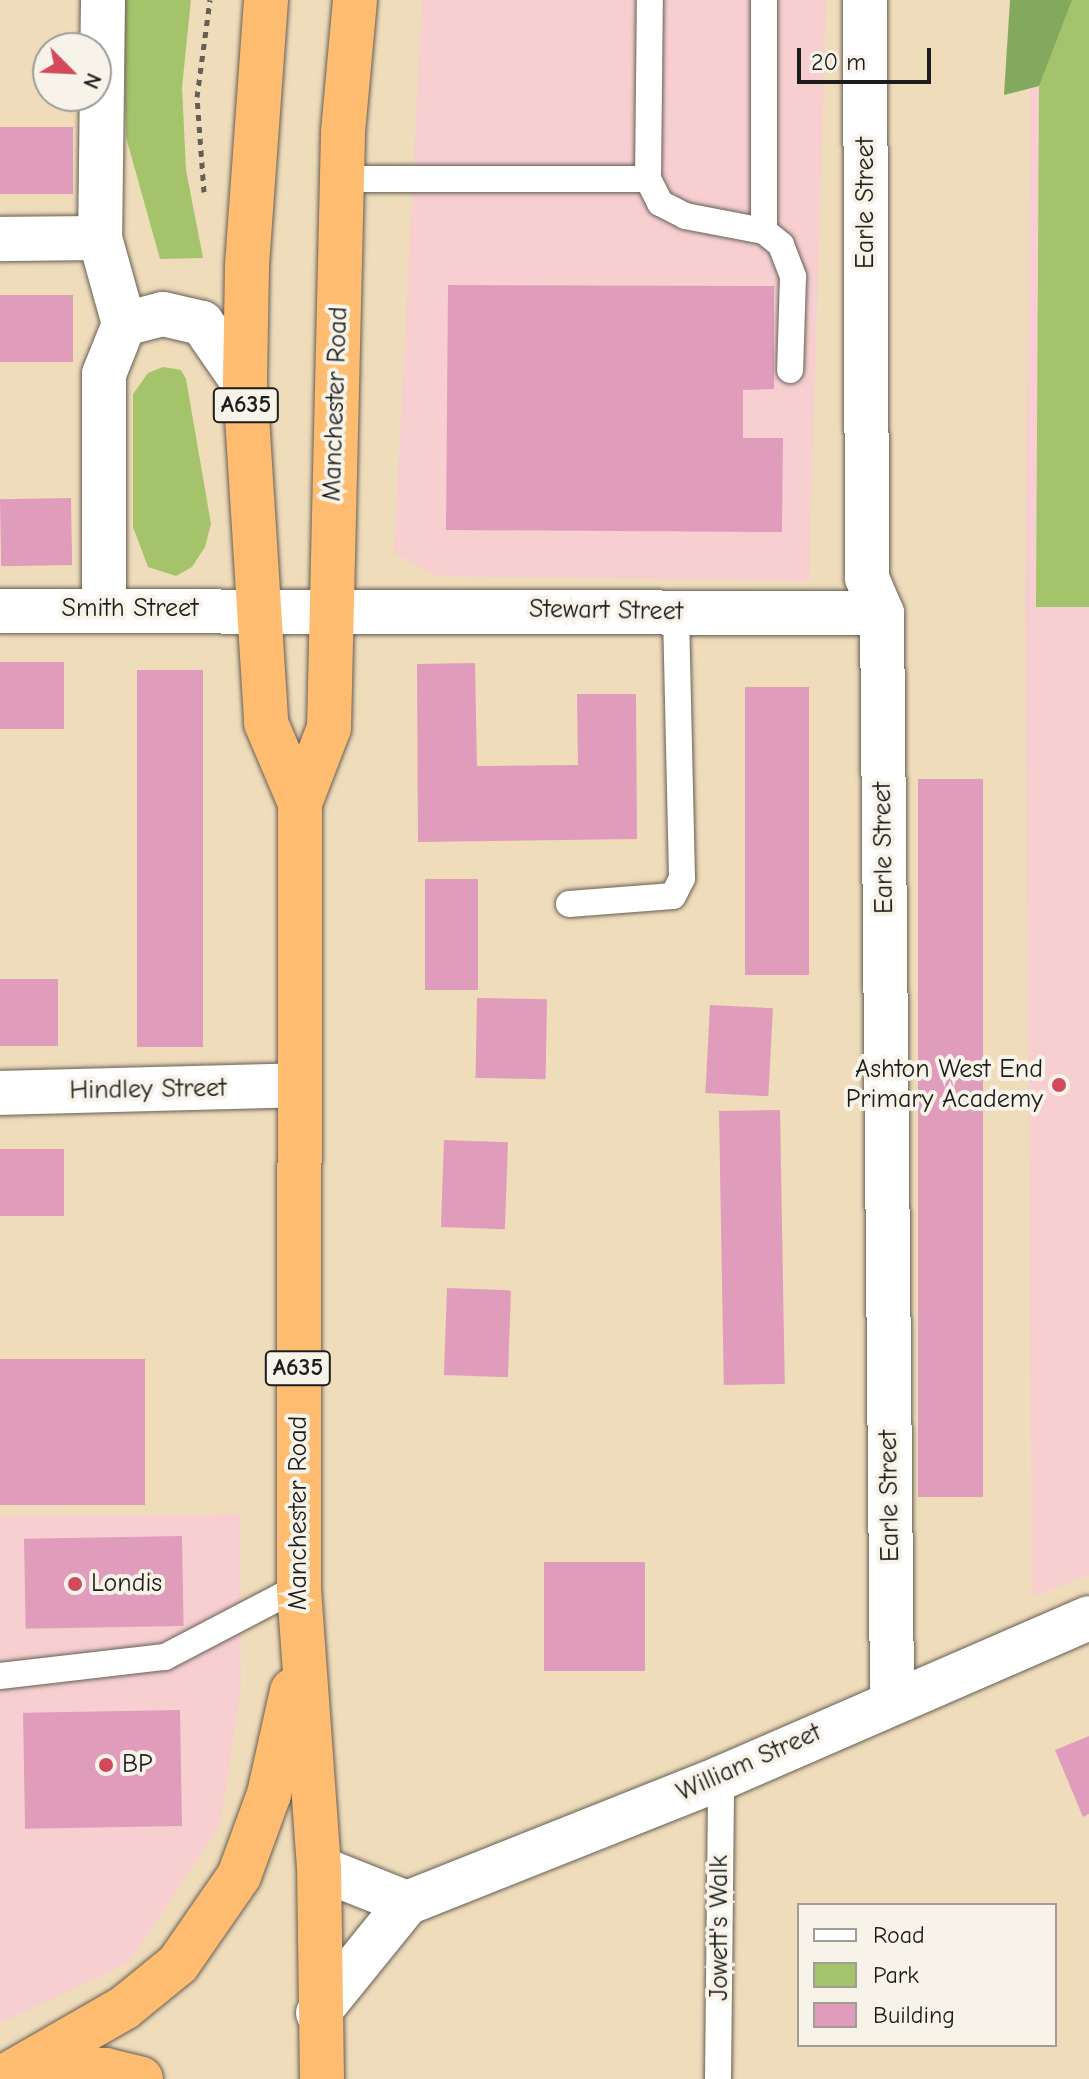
<!DOCTYPE html>
<html>
<head>
<meta charset="utf-8">
<style>
  body { margin:0 }
  #map { position:relative; width:1089px; height:2079px; overflow:hidden; background:#efdcbb; font-family:"Comic Neue",sans-serif }
  div>[style] { position:absolute }
  [style*='--x'] { left:calc(var(--x)*1px); top:calc(var(--y)*1px); width:calc(var(--w)*1px); rotate:calc(var(--a)*1deg) }
  .built>* { inset:0; background:#f7cfd1 }
  .green>* { inset:0; background:#a4c36b }
  .forest>* { inset:0; background:#83a95f }
  .building>* { inset:0; background:#df9dbb; transform-origin:0 0 }
  .path>* { height:5px; margin-top:-2.5px; transform-origin:0; background:repeating-linear-gradient(90deg,#665f54 0 6px,transparent 0 12px) }
  .roads { filter:drop-shadow(0 0 2px #665f54) drop-shadow(0 0 2px #665f54) }
  .lane>* { height:26px; margin:-13px; padding:0 13px; transform-origin:13px; border-radius:13px; background:#fff }
  .street>* { height:44px; margin:-22px; padding:0 22px; transform-origin:22px; border-radius:22px; background:#fff }
  .highway>* { height:44px; margin:-22px; padding:0 22px; transform-origin:22px; border-radius:22px; background:#fdbc70 }
  .dots>* { width:22px; height:22px; translate:-50% -50%; box-sizing:border-box; border:4px solid #f7f3e8; border-radius:50% }
  span { translate:-50% -50%; white-space:nowrap; text-align:center; line-height:1.15; -webkit-text-stroke:8px #f7f3e8; paint-order:stroke }
  .shield-label span { padding:2px 6px; background:#f7f3e8; border:2px solid; border-radius:6px; -webkit-text-stroke-width:0 }
  .shield-label { font-size:24px; color:#1c1c1c; font-weight:700 }
  .street-label { font-size:26px; color:#1c1c1c }
  .poi-label { font-size:26px; color:#1c1c1c }
  .right { translate:-100% -50%; text-align:right }
  .left { translate:0 -50%; text-align:left }
  .legend { position:absolute; left:797px; top:1903px; width:260px; height:144px; box-sizing:border-box; background:#f7f3e8; border:2px solid #9f9d96; margin:0; padding:10px 14px; list-style:none; font-size:24px; color:#1c1c1c }
  .legend li { display:flex; align-items:center; gap:16px; height:40px }
  .legend b { width:40px; border:2px solid #9f9d96 }
  .north { position:absolute; left:32px; top:32px; width:80px; height:80px; box-sizing:border-box; background:#f7f3e8; border:2px solid #9f9d96; border-radius:50%; rotate:114deg; font-size:22px; font-weight:700; line-height:32px; text-align:center; color:#1c1c1c }
  .north::after { content:''; display:block; margin:auto; width:28px; height:36px; background:#d1495b; clip-path:polygon(50% 0,100% 100%,50% 72%,0 100%) }
  .scale { position:absolute; left:797px; top:48px; width:134px; height:36px; box-sizing:border-box; border:4px solid #1c1c1c; border-top:0; padding-left:10px; font-size:24px; line-height:28px; white-space:nowrap; color:#1c1c1c; -webkit-text-stroke:6px #f7f3e8; paint-order:stroke }
</style>
</head>
<body>
<div id="map">
  <div class="built">
    <div style="clip-path:polygon(422px 0,826px 0,809px 581px,436px 576px,394px 553px)"></div>
    <div style="clip-path:polygon(1031px 0,1089px 0,1089px 1575px,1032px 1597px,1025px 595px)"></div>
    <div style="clip-path:polygon(240px 1514px,241px 1688px,220px 1825px,129px 1963px,0 2023px,0 1516px)"></div>
  </div>
  <div class="green">
    <div style="clip-path:polygon(123px 0,191px 0,182px 87px,186px 170px,203px 258px,160px 259px,126px 137px)"></div>
    <div style="clip-path:polygon(1065px 0,1089px 0,1089px 607px,1036px 607px,1039px 86px)"></div>
    <div style="clip-path:polygon(163px 367px,181px 370px,186px 379px,211px 524px,205px 547px,192px 567px,176px 576px,148px 567px,133px 527px,133px 394px,148px 373px)"></div>
  </div>
  <div class="forest">
    <div style="clip-path:polygon(1010px 0,1072px 0,1039px 86px,1004px 95px)"></div>
  </div>
  <div class="building">
    <div style="left:0;top:127px;width:73px;height:67px"></div>
    <div style="clip-path:polygon(448px 285px,774px 286px,774px 389px,743px 390px,743px 438px,783px 438px,782px 532px,446px 530px)"></div>
    <div style="left:73px;top:295px;width:67px;height:73px;rotate:90deg"></div>
    <div style="left:71px;top:498px;width:67px;height:71px;rotate:89deg"></div>
    <div style="left:0;top:662px;width:64px;height:67px"></div>
    <div style="clip-path:polygon(475px 663px,477px 766px,578px 765px,577px 694px,636px 694px,637px 839px,418px 842px,417px 664px)"></div>
    <div style="left:137px;top:670px;width:66px;height:377px"></div>
    <div style="left:745px;top:687px;width:64px;height:288px"></div>
    <div style="left:983px;top:779px;width:718px;height:65px;rotate:90deg"></div>
    <div style="left:425px;top:879px;width:53px;height:111px"></div>
    <div style="left:58px;top:979px;width:67px;height:58px;rotate:90deg"></div>
    <div style="left:477px;top:998px;width:70px;height:80px;rotate:1deg"></div>
    <div style="left:710px;top:1005px;width:63px;height:88px;rotate:3deg"></div>
    <div style="left:780px;top:1110px;width:274px;height:61px;rotate:89deg"></div>
    <div style="left:444px;top:1140px;width:64px;height:87px;rotate:2deg"></div>
    <div style="left:64px;top:1149px;width:67px;height:64px;rotate:90deg"></div>
    <div style="left:447px;top:1288px;width:64px;height:87px;rotate:2deg"></div>
    <div style="left:0;top:1359px;width:145px;height:146px"></div>
    <div style="left:182px;top:1536px;width:90px;height:158px;rotate:89deg"></div>
    <div style="left:544px;top:1562px;width:101px;height:109px"></div>
    <div style="left:180px;top:1710px;width:116px;height:157px;rotate:89deg"></div>
    <div style="clip-path:polygon(1089px 1736px,1089px 1814px,1083px 1817px,1055px 1750px)"></div>
  </div>
  <div class="path">
    <div style="--x:204;--y:192;--w:95;--a:-94.2"></div>
    <div style="--x:197;--y:97;--w:98;--a:-82.4"></div>
  </div>
  <div class="roads">
    <div class="lane">
      <div style="--x:342;--y:179;--w:306;--a:0"></div>
      <div style="--x:648;--y:179;--w:179;--a:-89.4"></div>
      <div style="--x:648;--y:179;--w:27;--a:63"></div>
      <div style="--x:660;--y:203;--w:28;--a:27"></div>
      <div style="--x:685;--y:216;--w:80;--a:10.8"></div>
      <div style="--x:764;--y:231;--w:22;--a:39"></div>
      <div style="--x:781;--y:245;--w:34;--a:69"></div>
      <div style="--x:793;--y:277;--w:93;--a:91.8"></div>
      <div style="--x:764;--y:231;--w:231;--a:-90"></div>
      <div style="--x:569;--y:904;--w:104;--a:-4.4"></div>
      <div style="--x:673;--y:896;--w:20;--a:-63"></div>
      <div style="--x:682;--y:878;--w:266;--a:-91.3"></div>
      <div style="--x:0;--y:1676;--w:166;--a:-6.6"></div>
      <div style="--x:165;--y:1657;--w:151;--a:-27.6"></div>
      <div style="--x:718;--y:2079;--w:301;--a:-89.4"></div>
    </div>
    <div class="street">
      <div style="--x:103;--y:0;--w:238;--a:90.7"></div>
      <div style="--x:100;--y:238;--w:89;--a:74.4"></div>
      <div style="--x:865;--y:0;--w:578;--a:89.8"></div>
      <div style="--x:867;--y:578;--w:38;--a:67"></div>
      <div style="--x:882;--y:613;--w:1086;--a:89.47"></div>
      <div style="--x:0;--y:239;--w:100;--a:-0.6"></div>
      <div style="--x:104;--y:607;--w:233;--a:-90"></div>
      <div style="--x:104;--y:374;--w:54;--a:-68.2"></div>
      <div style="--x:124;--y:324;--w:40;--a:-14.4"></div>
      <div style="--x:163;--y:314;--w:40;--a:13"></div>
      <div style="--x:202;--y:323;--w:75;--a:55.3"></div>
      <div style="--x:0;--y:611;--w:882;--a:0.13"></div>
      <div style="--x:0;--y:1093;--w:297;--a:-1.5"></div>
      <div style="--x:319;--y:1868;--w:95;--a:21.7"></div>
      <div style="--x:318;--y:2013;--w:141;--a:-51"></div>
      <div style="--x:407;--y:1903;--w:338;--a:-21.7"></div>
      <div style="--x:721;--y:1778;--w:401;--a:-23.5"></div>
    </div>
    <div class="highway">
      <div style="--x:266;--y:0;--w:268;--a:94.1"></div>
      <div style="--x:247;--y:267;--w:118;--a:91"></div>
      <div style="--x:245;--y:385;--w:339;--a:86.4"></div>
      <div style="--x:266;--y:723;--w:87;--a:67"></div>
      <div style="--x:27;--y:2068;--w:79;--a:1.5"></div>
      <div style="--x:106;--y:2070;--w:36;--a:14"></div>
      <div style="--x:0;--y:2079;--w:143;--a:-29.8"></div>
      <div style="--x:124;--y:2008;--w:70;--a:-39.2"></div>
      <div style="--x:178;--y:1964;--w:107;--a:-55.3"></div>
      <div style="--x:239;--y:1876;--w:87;--a:-69.9"></div>
      <div style="--x:269;--y:1794;--w:106;--a:-77.4"></div>
      <div style="--x:322;--y:2079;--w:211;--a:-90.8"></div>
      <div style="--x:319;--y:1868;--w:282;--a:-94.1"></div>
      <div style="--x:299;--y:1587;--w:784;--a:-89.93"></div>
      <div style="--x:300;--y:803;--w:80;--a:-68.9"></div>
      <div style="--x:329;--y:728;--w:596;--a:-88.65"></div>
      <div style="--x:343;--y:132;--w:133;--a:-84.8"></div>
    </div>
  </div>
  <div class="dots">
    <div style="left:1059px;top:1085px;background:#d1495b"></div>
    <div style="left:75px;top:1584px;background:#d1495b"></div>
    <div style="left:106px;top:1765px;background:#d1495b"></div>
  </div>
  <div class="shield-label">
    <span style="left:246px;top:405px">A635</span>
    <span style="left:298px;top:1368px">A635</span>
  </div>
  <div class="street-label">
    <span style="left:866px;top:203px;rotate:-90deg">Earle Street</span>
    <span style="left:336px;top:404px;rotate:-88deg">Manchester Road</span>
    <span style="left:130px;top:609px">Smith Street</span>
    <span style="left:606px;top:611px;rotate:1deg">Stewart Street</span>
    <span style="left:884px;top:848px;rotate:-91deg">Earle Street</span>
    <span style="left:148px;top:1090px;rotate:-1deg">Hindley Street</span>
    <span style="left:890px;top:1496px;rotate:-91deg">Earle Street</span>
    <span style="left:299px;top:1513px;rotate:-90deg">Manchester Road</span>
    <span style="left:749px;top:1763px;rotate:-24deg">William Street</span>
    <span style="left:720px;top:1928px;rotate:-90deg">Jowett's Walk</span>
  </div>
  <div class="poi-label">
    <span class="right" style="left:1043px;top:1085px">Ashton West End<br>Primary Academy</span>
    <span class="left" style="left:91px;top:1584px">Londis</span>
    <span class="left" style="left:122px;top:1765px">BP</span>
  </div>
  <ul class="legend">
  <li><b style="height:10px;background:#fff"></b>Road</li>
  <li><b style="height:22px;background:#a4c36b"></b>Park</li>
  <li><b style="height:22px;background:#df9dbb"></b>Building</li>
  </ul>
  <div class="north">N</div>
  <div class="scale">20 m</div>
</div>
</body>
</html>
